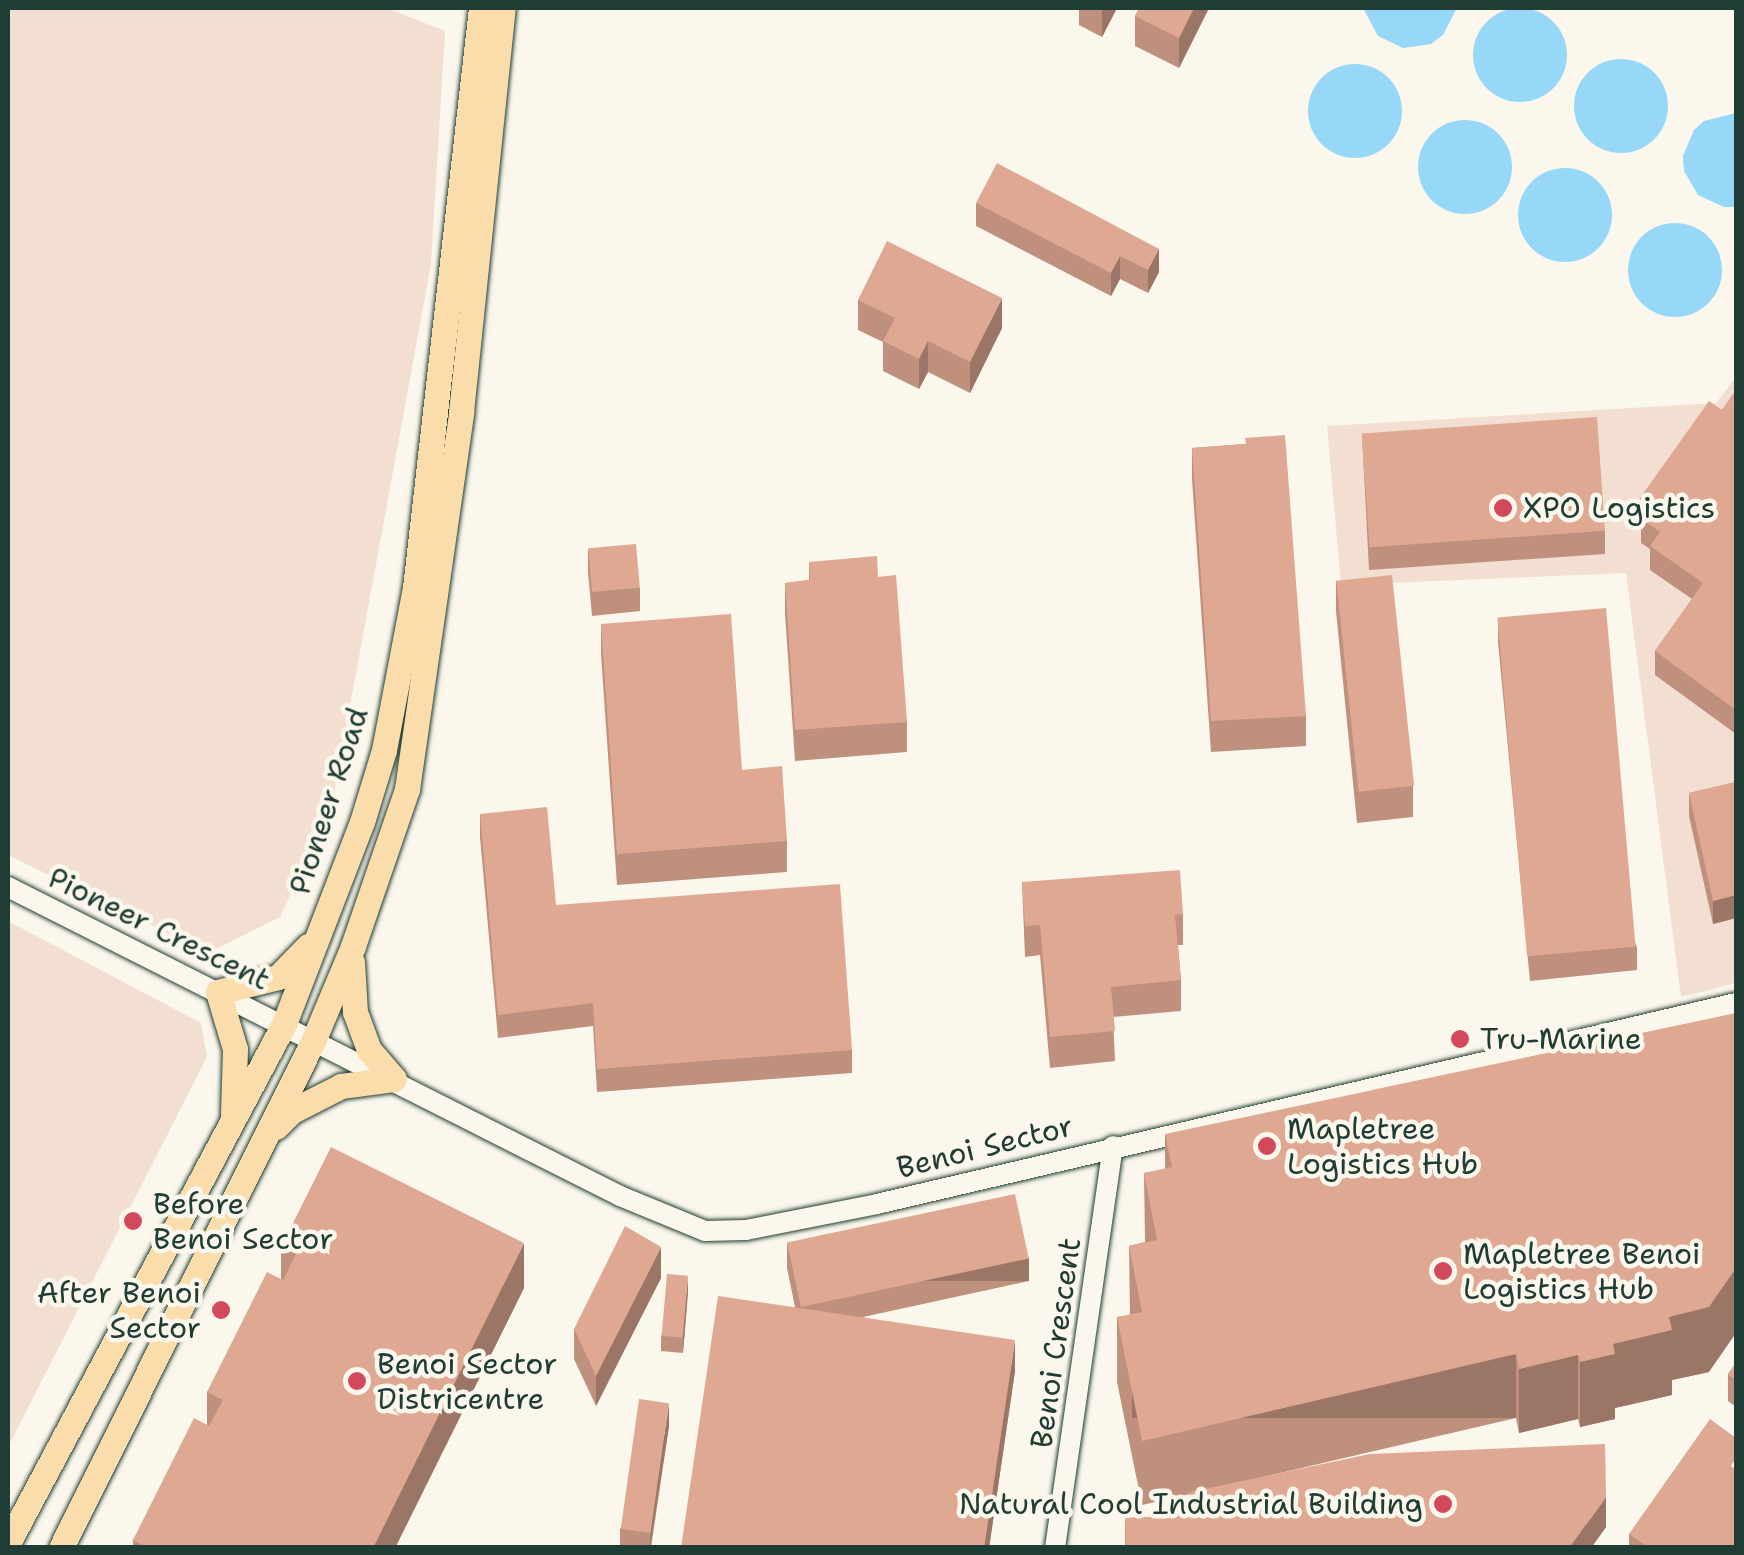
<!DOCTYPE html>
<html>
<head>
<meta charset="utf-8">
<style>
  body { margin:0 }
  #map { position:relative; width:1744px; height:1555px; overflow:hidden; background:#fbf7ec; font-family:"Shantell Sans",sans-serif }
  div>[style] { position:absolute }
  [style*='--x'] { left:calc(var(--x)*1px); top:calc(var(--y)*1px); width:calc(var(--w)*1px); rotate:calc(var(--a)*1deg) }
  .built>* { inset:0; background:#f2dfd1 }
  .water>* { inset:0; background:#97d7f8 }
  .round { border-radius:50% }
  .roads { filter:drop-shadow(0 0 2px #1f3d34) drop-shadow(0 0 2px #1f3d34) }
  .minor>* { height:20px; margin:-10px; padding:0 10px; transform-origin:10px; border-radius:10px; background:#fbf7ec }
  .major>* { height:25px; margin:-12.5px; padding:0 12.5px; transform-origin:12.5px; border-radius:12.5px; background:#faddab }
  .wall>* { inset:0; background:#bf907e }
  .shaded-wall>* { inset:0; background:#9b7667; transform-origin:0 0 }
  .building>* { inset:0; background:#dea893; transform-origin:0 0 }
  .dots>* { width:28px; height:28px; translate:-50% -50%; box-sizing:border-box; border:5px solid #fbf7ec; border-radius:50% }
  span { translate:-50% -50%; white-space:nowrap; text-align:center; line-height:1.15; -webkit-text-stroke:9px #fbf7ec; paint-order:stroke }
  .poi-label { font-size:30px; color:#1f3d34 }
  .left { translate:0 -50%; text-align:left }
  .right { translate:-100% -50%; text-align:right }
  .street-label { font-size:30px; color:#1f3d34 }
  .frame { position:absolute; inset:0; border:10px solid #1f3d34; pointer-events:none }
</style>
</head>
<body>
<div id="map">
  <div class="built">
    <div style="clip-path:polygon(8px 8px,387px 8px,445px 31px,431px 264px,331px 810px,280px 917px,208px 953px,8px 855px)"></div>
    <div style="clip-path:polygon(1736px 377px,1736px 983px,1681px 997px,1626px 573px,1341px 585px,1327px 426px,1716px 403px)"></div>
    <div style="clip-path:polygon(8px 921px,201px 1023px,207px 1057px,8px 1447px)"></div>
  </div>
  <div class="water">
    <div class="round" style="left:1473px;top:8px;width:94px;height:94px"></div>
    <div style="clip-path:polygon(1363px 8px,1457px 8px,1443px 35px,1431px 44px,1403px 48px,1378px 36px)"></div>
    <div class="round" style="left:1574px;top:59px;width:94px;height:94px"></div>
    <div class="round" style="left:1308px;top:64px;width:94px;height:94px"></div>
    <div style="clip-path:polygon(1736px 113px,1736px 207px,1724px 207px,1698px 195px,1684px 171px,1683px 156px,1694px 130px,1704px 121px)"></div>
    <div class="round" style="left:1418px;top:120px;width:94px;height:94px"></div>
    <div class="round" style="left:1518px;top:168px;width:94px;height:94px"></div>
    <div class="round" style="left:1628px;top:223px;width:94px;height:94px"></div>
  </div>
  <div class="roads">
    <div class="minor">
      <div style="--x:8;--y:887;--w:686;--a:26.79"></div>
      <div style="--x:620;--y:1196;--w:92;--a:22.4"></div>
      <div style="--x:705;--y:1231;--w:41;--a:-1.4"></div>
      <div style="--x:746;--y:1230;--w:134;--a:-11.2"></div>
      <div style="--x:877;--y:1204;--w:882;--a:-13.17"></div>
      <div style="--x:1055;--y:1548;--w:406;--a:-81.8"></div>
    </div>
    <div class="major">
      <div style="--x:352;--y:962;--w:50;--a:86.6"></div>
      <div style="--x:355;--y:1012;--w:40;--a:69.8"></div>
      <div style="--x:369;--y:1050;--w:38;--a:49"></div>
      <div style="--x:233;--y:1113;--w:64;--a:-88.2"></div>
      <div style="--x:235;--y:1049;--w:59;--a:-106.6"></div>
      <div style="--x:218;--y:992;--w:62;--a:-14"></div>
      <div style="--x:278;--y:977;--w:43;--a:-45.9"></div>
      <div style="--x:276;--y:1127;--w:23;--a:-45"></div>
      <div style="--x:292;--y:1111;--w:55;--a:-27"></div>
      <div style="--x:341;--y:1086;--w:53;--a:-7.5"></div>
      <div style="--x:8;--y:1543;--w:588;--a:-62"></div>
      <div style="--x:284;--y:1024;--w:217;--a:-68.9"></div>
      <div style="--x:362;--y:822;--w:75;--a:-73"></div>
      <div style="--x:384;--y:750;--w:165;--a:-79.2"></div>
      <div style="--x:415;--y:588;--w:584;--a:-83.51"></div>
      <div style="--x:61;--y:1548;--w:568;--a:-63.57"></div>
      <div style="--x:314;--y:1039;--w:101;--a:-67.2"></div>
      <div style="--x:353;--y:946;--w:166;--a:-71"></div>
      <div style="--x:407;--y:789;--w:381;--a:-81.8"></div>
      <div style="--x:461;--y:412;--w:406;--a:-84.1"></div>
    </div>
  </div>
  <div class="wall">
    <div style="clip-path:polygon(1079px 8px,1117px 8px,1102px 37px,1079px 25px)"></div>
    <div style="clip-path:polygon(1139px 8px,1209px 8px,1179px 68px,1135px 46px,1135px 16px)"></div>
    <div style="clip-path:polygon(976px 203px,1159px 249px,1159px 272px,1148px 293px,1120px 279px,1111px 296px,976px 226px)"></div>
    <div style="clip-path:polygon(858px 300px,1002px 328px,970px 393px,928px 372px,919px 389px,883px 371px,883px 342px,858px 330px)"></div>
    <div style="clip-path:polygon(1736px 390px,1736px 734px,1655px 675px,1655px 651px,1692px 599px,1650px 570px,1650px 549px,1641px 543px,1641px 523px,1640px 522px,1640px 498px,1722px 410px)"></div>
    <div style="clip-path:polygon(1362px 434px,1605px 531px,1605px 554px,1369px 570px)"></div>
    <div style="clip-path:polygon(1245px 444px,1306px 716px,1306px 746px,1211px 752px,1192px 479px,1192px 448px)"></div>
    <div style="clip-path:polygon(588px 549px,640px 588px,640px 611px,592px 616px,588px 572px)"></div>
    <div style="clip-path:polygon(809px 562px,878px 577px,907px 722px,907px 752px,795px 761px,785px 613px,785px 583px,809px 580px)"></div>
    <div style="clip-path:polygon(1336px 580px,1413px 786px,1413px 817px,1357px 823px,1336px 611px)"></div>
    <div style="clip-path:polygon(1498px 619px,1637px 947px,1637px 970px,1530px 981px,1498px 642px)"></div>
    <div style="clip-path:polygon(601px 624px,742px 770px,787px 841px,787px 872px,617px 885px,601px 654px)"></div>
    <div style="clip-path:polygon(1736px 782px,1736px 918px,1713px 924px,1689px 816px,1689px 793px)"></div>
    <div style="clip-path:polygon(480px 814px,556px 905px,852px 1050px,852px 1073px,597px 1092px,593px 1026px,498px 1038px,480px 837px)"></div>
    <div style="clip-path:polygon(1022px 882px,1183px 914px,1183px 945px,1178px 945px,1181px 980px,1181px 1011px,1113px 1017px,1115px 1061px,1050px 1068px,1040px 955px,1025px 957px)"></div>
    <div style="clip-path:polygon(1165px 1134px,1709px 1372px,1672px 1380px,1672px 1395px,1615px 1408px,1615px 1419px,1580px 1427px,1578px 1419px,1519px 1433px,1516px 1418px,1263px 1477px,1606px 1527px,1591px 1548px,1125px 1548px,1125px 1518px,1190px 1515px,1190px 1494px,1142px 1505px,1117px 1382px,1117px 1317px,1130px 1315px,1129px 1246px,1145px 1242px,1144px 1173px,1165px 1169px)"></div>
    <div style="clip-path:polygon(787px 1244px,1029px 1281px,863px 1317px,1015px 1371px,989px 1548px,681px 1548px,795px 1307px,787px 1268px)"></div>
    <div style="clip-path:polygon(281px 1247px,524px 1288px,395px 1548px,133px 1548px,133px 1540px,207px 1425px,207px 1392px,281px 1279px)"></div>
    <div style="clip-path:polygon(661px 1278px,596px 1406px,574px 1359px,574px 1329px)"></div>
    <div style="clip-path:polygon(688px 1291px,683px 1353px,661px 1351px,661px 1336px)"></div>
    <div style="clip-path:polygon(1736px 1363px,1736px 1407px,1728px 1401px,1728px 1374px)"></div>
    <div style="clip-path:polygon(669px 1426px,651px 1548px,620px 1548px,620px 1529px)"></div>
    <div style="clip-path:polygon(1629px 1534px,1736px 1548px,1629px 1548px)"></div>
  </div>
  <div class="shaded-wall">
    <div style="clip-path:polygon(1102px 8px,1117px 8px,1102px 37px)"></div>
    <div style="clip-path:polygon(1194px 8px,1209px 8px,1179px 68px,1179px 38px)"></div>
    <div style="clip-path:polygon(1159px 249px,1159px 272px,1148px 293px,1148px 270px)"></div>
    <div style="clip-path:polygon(1120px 256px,1120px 279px,1111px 296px,1111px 273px)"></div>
    <div style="clip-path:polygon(1002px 298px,1002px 328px,970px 393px,970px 362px)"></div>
    <div style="clip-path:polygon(928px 341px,928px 372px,919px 389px,919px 359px)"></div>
    <div style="clip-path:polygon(1736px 895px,1736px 918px,1713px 924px,1713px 901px)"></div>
    <div style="clip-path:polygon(524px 1243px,524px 1288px,395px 1548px,373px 1548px)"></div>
    <div style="clip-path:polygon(661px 1247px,661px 1278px,596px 1406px,596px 1376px)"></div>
    <div style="left:1029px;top:1258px;width:23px;height:234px;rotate:90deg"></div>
    <div style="clip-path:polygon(1736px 1268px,1736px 1333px,1709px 1372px,1672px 1380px,1672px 1395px,1615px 1408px,1615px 1419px,1580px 1427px,1580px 1362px,1613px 1344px,1669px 1317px)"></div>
    <div style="clip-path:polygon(688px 1276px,688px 1291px,683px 1353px,683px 1337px)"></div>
    <div style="clip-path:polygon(1015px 1340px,1015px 1371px,989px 1548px,984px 1548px)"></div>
    <div style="left:1516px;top:1354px;width:64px;height:384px;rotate:90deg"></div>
    <div style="clip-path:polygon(1578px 1355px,1578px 1419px,1519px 1433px,1519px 1369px)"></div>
    <div style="clip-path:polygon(669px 1403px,669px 1426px,650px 1548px,650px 1533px)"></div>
    <div style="clip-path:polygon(1606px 1497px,1606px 1527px,1591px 1548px,1569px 1548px)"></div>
  </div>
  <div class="building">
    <div style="clip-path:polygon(1139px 8px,1194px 8px,1179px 38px,1135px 16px)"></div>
    <div style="clip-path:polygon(997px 163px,1159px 249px,1148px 270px,1120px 256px,1111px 273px,976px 203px)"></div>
    <div style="clip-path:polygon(887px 241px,1002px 298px,970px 362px,928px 341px,919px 359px,883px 341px,895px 318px,858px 300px)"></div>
    <div style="clip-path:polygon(1736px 390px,1736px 710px,1655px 651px,1703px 583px,1650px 546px,1660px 532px,1641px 519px,1651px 506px,1640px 498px,1709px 401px,1722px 410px)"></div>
    <div style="left:1597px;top:417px;width:114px;height:236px;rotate:86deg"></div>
    <div style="clip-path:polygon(1285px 435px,1306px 716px,1211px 721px,1192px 448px,1246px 444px,1245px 438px)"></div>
    <div style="left:636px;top:544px;width:44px;height:48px;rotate:85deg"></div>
    <div style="clip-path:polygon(877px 556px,878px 577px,896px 575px,907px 722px,795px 730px,785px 583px,810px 580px,809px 562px)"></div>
    <div style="left:1392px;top:575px;width:212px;height:56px;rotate:84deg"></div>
    <div style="left:1606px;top:608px;width:340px;height:109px;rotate:85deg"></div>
    <div style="clip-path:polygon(731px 614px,742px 770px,782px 766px,787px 841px,617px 854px,601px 624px)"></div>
    <div style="clip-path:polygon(1736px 782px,1736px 895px,1713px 901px,1689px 793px)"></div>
    <div style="clip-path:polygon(547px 807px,556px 905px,840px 884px,852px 1050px,597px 1069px,593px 1003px,498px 1015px,480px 814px)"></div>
    <div style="clip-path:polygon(1180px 870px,1183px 914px,1175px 915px,1181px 980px,1111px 987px,1115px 1031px,1050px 1037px,1040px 925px,1025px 926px,1022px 882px)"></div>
    <div style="clip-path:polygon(1736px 1013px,1736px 1268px,1709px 1307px,1669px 1317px,1672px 1330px,1613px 1344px,1615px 1354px,1580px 1362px,1578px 1355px,1519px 1369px,1516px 1354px,1142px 1441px,1117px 1317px,1142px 1312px,1129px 1246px,1157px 1240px,1144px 1173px,1172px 1167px,1165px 1134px)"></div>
    <div style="clip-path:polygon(331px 1147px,524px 1243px,373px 1548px,148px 1548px,133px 1540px,194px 1418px,209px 1426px,223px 1400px,207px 1392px,267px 1272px,283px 1280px,296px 1254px,281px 1247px)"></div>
    <div style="left:1015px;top:1194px;width:66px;height:233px;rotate:78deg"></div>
    <div style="clip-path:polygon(625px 1226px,661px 1247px,596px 1376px,574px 1329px)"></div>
    <div style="left:667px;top:1274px;width:21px;height:62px;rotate:5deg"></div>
    <div style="clip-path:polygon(718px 1296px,1015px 1340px,984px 1548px,681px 1548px)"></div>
    <div style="clip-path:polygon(1736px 1363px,1736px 1380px,1728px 1374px)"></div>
    <div style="left:639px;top:1399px;width:30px;height:131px;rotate:8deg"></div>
    <div style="clip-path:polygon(1710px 1419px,1736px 1438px,1736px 1458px,1731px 1466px,1736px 1470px,1736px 1548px,1649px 1548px,1629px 1534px)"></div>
    <div style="clip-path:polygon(1605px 1444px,1606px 1497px,1569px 1548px,1126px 1548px,1125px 1518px,1192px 1515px,1190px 1492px,1370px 1454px)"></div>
  </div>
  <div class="dots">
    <div style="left:1503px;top:508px;background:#d1495b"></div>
    <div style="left:1460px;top:1039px;background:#d1495b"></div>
    <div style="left:1267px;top:1146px;background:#d1495b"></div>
    <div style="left:133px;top:1221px;background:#d1495b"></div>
    <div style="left:1443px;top:1271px;background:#d1495b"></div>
    <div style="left:221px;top:1310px;background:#d1495b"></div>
    <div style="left:357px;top:1381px;background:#d1495b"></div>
    <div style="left:1443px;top:1504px;background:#d1495b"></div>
  </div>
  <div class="poi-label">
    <span class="left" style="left:1523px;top:508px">XPO Logistics</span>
    <span class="left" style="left:1480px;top:1039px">Tru-Marine</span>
    <span class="left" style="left:1287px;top:1146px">Mapletree<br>Logistics Hub</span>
    <span class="left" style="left:153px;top:1221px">Before<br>Benoi Sector</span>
    <span class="left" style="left:1463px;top:1271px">Mapletree Benoi<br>Logistics Hub</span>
    <span class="right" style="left:201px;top:1310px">After Benoi<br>Sector</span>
    <span class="left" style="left:377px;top:1381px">Benoi Sector<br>Districentre</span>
    <span class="right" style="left:1423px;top:1504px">Natural Cool Industrial Building</span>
  </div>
  <div class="street-label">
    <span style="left:329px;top:801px;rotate:-72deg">Pioneer Road</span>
    <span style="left:159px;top:929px;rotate:26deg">Pioneer Crescent</span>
    <span style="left:985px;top:1147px;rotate:-14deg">Benoi Sector</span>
    <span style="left:1056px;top:1343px;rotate:-82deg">Benoi Crescent</span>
  </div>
  <div class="frame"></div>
</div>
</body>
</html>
